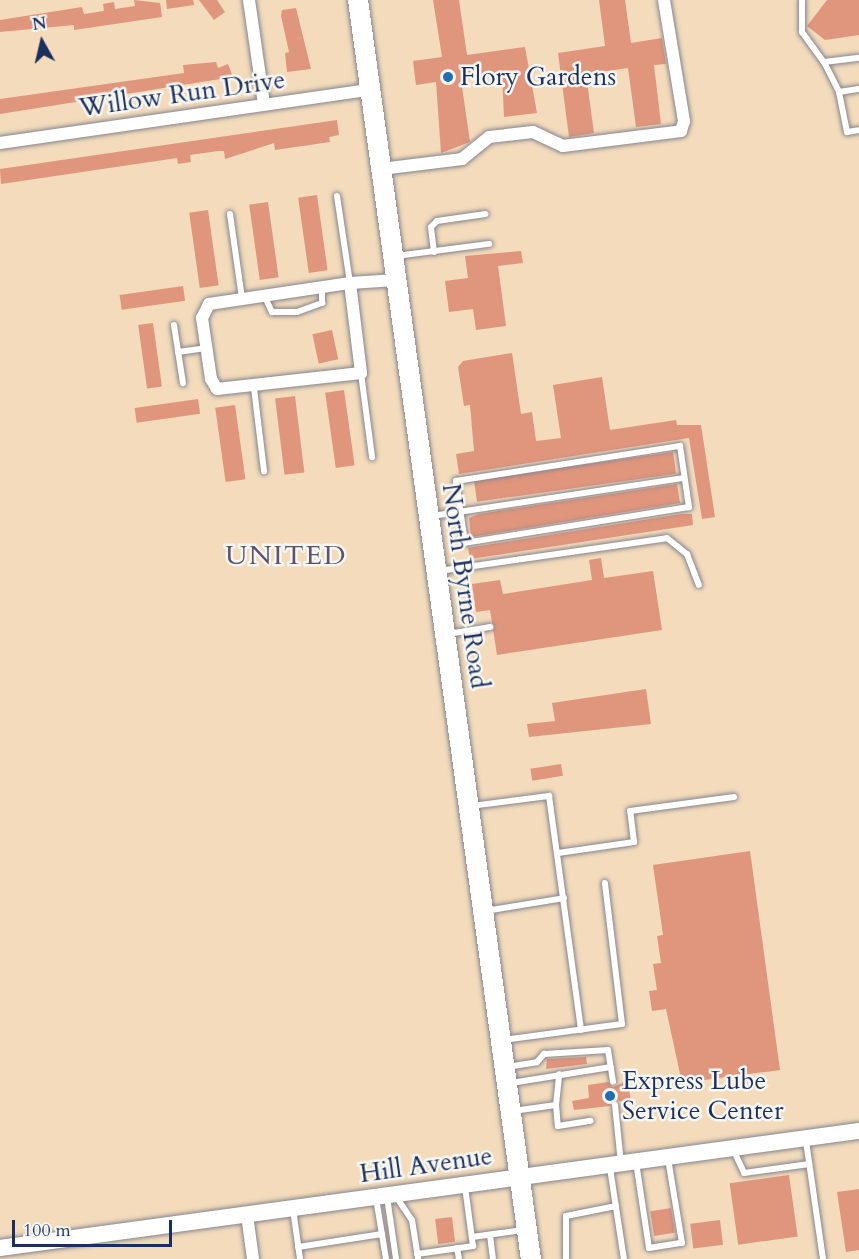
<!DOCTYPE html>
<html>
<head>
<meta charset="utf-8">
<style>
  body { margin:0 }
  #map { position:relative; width:859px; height:1259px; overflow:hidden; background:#f3dbbc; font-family:Cardo,serif }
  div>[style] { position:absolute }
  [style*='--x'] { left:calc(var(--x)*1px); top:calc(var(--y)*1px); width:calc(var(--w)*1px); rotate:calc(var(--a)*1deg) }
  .building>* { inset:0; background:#e0957d; transform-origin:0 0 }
  .roads { filter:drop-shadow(0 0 2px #87858d) drop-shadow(0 0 2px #87858d) }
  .service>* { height:6px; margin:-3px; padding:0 3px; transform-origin:3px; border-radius:3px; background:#fff }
  .minor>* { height:12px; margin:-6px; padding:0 6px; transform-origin:6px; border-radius:6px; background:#fff }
  .secondary>* { height:16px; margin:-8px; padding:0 8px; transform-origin:8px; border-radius:8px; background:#fff }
  .primary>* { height:20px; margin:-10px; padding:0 10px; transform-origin:10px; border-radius:10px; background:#fff }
  .dots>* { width:16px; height:16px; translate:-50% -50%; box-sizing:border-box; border:3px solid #f6f6f2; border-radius:50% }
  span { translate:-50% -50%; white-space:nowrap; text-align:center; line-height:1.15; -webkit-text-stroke:5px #f6f6f2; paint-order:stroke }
  .poi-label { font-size:26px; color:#1b2f5e }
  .left { translate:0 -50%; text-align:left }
  .street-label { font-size:26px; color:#1b2f5e }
  .neighbourhood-label { font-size:27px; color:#605369; letter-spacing:1.5px }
  .north { position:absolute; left:12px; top:12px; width:60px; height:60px; -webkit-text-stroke:4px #f6f6f2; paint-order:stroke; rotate:352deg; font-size:16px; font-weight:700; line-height:24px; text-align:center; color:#1b2f5e }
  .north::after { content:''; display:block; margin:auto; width:21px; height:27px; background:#1b2f5e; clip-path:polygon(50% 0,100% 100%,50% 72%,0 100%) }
  .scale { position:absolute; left:12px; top:1220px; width:160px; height:27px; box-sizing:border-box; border:3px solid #1b2f5e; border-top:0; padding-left:8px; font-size:18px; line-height:21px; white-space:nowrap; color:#1b2f5e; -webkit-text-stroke:4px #f6f6f2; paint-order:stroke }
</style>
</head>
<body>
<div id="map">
  <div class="building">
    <div style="clip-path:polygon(134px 0,160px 3px,162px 17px,74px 30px,74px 25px,0 32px,0 20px,82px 7px,84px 14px,104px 11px,103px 4px,114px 2px,115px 9px,135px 6px)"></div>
    <div style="clip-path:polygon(166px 0,193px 0,194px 5px,167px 9px)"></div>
    <div style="clip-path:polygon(199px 0,217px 0,225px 12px,214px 20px)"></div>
    <div style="clip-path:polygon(433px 0,459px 0,467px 55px,525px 47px,537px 113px,504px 117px,502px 74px,461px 80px,470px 142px,441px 153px,436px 82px,416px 85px,413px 61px,442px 57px)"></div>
    <div style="clip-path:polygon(599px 0,625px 0,631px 43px,662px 38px,666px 64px,654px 65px,661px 124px,636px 127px,628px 68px,586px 74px,594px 133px,569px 137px,558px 53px,605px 46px)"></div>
    <div style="clip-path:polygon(827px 0,859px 0,859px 35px,825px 40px,807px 26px)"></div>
    <div style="clip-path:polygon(296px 8px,311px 69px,287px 72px,285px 53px,289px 52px,281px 16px,282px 10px)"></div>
    <div style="clip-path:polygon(216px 62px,218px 68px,228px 64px,233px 77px,0 114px,0 99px,184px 73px,183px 65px)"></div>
    <div style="clip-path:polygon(337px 120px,339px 135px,329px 137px,330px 142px,275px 150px,274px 143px,225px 159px,224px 151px,218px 151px,190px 155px,191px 162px,178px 164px,177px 158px,1px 184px,0 169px)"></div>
    <div style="left:317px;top:195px;width:76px;height:19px;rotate:82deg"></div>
    <div style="left:268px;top:202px;width:76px;height:19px;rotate:82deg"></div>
    <div style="left:208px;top:210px;width:76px;height:19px;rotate:82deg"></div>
    <div style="clip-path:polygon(521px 251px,523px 263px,498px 266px,506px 326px,476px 330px,473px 309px,449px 312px,445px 281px,468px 278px,465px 256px)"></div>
    <div style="left:183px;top:286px;width:15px;height:64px;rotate:82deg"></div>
    <div style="left:153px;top:323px;width:64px;height:15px;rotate:82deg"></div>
    <div style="left:332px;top:330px;width:30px;height:20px;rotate:78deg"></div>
    <div style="clip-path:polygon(512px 353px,521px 414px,532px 412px,536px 441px,561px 438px,553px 385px,602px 377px,610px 430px,676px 420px,677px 425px,701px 425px,715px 517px,702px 519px,689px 438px,459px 474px,456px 454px,474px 451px,470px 405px,464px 406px,458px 367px,463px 361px)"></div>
    <div style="left:344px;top:390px;width:76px;height:19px;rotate:82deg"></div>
    <div style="left:295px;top:396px;width:77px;height:20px;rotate:83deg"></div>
    <div style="left:198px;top:399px;width:15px;height:64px;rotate:82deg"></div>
    <div style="left:235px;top:405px;width:75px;height:20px;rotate:82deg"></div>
    <div style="left:673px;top:452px;width:22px;height:201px;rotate:82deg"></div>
    <div style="clip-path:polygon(677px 484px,680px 503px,471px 537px,469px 518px,479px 514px)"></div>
    <div style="clip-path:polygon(681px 514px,692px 514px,693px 525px,470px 559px,468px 548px,473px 547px)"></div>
    <div style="clip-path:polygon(601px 558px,604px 578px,653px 571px,662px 630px,497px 655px,490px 610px,476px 612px,472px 584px,500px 580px,503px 594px,592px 580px,589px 560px)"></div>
    <div style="clip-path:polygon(646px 689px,651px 724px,529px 737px,527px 724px,555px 721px,552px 703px)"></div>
    <div style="left:561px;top:764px;width:12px;height:31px;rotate:81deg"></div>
    <div style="clip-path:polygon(750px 851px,780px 1070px,682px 1083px,666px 1009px,652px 1011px,649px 991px,657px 990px,653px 964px,661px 963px,657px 936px,663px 935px,653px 865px)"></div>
    <div style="clip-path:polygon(586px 1057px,587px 1064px,546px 1069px,547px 1059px)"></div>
    <div style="clip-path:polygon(628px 1080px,631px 1103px,614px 1100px,610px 1106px,574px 1110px,572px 1101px,589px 1098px,588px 1085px,608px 1082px,613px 1087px)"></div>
    <div style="left:789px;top:1175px;width:62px;height:60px;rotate:82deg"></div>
    <div style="clip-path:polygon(859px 1189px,859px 1250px,846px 1252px,837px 1192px)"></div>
    <div style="left:671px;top:1208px;width:25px;height:21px;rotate:81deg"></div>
    <div style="left:452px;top:1217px;width:25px;height:17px;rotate:83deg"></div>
    <div style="left:720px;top:1220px;width:25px;height:30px;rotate:83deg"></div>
  </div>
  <div class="roads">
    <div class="service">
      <div style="--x:802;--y:0;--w:32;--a:90"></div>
      <div style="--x:802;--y:32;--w:37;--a:54"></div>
      <div style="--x:824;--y:62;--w:35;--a:-7"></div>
      <div style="--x:824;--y:62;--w:34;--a:63"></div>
      <div style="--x:839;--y:92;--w:20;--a:-9"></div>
      <div style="--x:839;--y:92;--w:41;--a:78.7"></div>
      <div style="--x:847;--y:132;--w:12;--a:-9"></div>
      <div style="--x:337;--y:196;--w:88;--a:81.5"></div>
      <div style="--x:230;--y:214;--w:85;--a:81.9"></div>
      <div style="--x:434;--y:252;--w:25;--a:-97"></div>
      <div style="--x:431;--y:227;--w:8;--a:-45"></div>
      <div style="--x:437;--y:221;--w:49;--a:-8.3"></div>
      <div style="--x:396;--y:256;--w:94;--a:-7.4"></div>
      <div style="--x:264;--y:295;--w:19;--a:65"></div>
      <div style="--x:272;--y:312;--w:25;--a:0"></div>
      <div style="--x:297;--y:312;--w:27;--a:-20"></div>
      <div style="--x:322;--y:303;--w:16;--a:-90"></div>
      <div style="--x:174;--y:325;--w:59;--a:81.2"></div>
      <div style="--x:178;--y:352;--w:28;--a:-8"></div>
      <div style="--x:361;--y:373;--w:85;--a:82.5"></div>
      <div style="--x:254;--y:388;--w:84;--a:83.1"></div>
      <div style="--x:680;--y:446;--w:62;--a:81.6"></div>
      <div style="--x:689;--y:507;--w:227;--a:170.9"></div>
      <div style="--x:465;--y:543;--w:63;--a:-98.3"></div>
      <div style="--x:456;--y:481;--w:227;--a:-8.9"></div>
      <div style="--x:432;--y:516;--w:255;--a:-8.6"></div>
      <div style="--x:439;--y:571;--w:230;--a:-8.2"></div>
      <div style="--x:667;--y:538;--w:26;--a:39"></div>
      <div style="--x:687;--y:554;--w:33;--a:69"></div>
      <div style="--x:448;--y:634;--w:43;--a:-9.5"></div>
      <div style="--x:471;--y:806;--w:79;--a:-7.3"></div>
      <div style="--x:549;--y:796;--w:236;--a:82.2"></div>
      <div style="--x:558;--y:853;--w:77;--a:-8.2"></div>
      <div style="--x:634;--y:842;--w:31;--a:-97"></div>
      <div style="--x:630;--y:811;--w:105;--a:-7.7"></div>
      <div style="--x:485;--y:911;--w:80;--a:-9.3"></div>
      <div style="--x:503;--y:1040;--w:120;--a:-7.7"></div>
      <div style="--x:622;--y:1024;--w:142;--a:-96.9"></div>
      <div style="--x:507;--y:1067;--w:30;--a:-9"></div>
      <div style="--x:537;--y:1062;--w:11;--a:-49"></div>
      <div style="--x:544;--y:1054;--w:64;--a:-3.6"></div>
      <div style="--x:608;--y:1050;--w:32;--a:81"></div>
      <div style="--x:511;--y:1083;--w:101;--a:-9.1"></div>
      <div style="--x:556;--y:1105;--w:31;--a:-84"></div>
      <div style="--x:615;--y:1105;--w:58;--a:84.1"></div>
      <div style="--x:513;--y:1111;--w:43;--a:-7.9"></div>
      <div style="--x:556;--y:1105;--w:21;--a:85"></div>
      <div style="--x:558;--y:1126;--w:33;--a:-9"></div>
      <div style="--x:806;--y:1141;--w:119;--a:81.8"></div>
      <div style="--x:733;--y:1149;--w:26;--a:65"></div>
      <div style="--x:744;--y:1173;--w:66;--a:-7.9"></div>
      <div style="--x:636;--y:1162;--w:87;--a:81.4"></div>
      <div style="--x:649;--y:1248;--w:33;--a:-9"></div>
      <div style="--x:682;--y:1243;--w:86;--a:-99.4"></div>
      <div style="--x:610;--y:1168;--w:92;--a:81.3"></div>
      <div style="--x:395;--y:1195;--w:30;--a:56"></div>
      <div style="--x:412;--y:1220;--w:39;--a:81"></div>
      <div style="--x:387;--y:1197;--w:63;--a:81.7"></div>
      <div style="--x:376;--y:1198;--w:62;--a:80.7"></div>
      <div style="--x:293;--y:1209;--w:50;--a:82"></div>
      <div style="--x:490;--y:1235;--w:24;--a:83"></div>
      <div style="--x:472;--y:1237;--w:51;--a:-7.8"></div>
      <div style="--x:298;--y:1247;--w:85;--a:-8.8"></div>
      <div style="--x:457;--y:1248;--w:11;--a:80"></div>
      <div style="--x:417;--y:1254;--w:57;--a:-8.1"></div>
      <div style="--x:473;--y:1246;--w:60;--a:-97.7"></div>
      <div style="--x:566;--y:1259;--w:43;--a:-90"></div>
      <div style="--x:566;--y:1216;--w:51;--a:-11.3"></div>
    </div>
    <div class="minor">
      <div style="--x:249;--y:0;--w:105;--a:81.8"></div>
      <div style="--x:0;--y:143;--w:374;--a:-8.2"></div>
      <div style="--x:381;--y:169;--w:82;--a:-7"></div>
      <div style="--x:462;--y:159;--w:35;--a:-39"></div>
      <div style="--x:489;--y:137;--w:44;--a:-6.5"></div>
      <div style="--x:533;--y:132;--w:33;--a:25"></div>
      <div style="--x:563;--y:146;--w:119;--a:-7.2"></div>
      <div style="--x:681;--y:131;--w:10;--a:-73"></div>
      <div style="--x:684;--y:121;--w:123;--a:-99.4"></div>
      <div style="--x:350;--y:283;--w:91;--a:83"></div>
      <div style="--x:361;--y:373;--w:145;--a:173.7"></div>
      <div style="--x:217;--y:389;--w:12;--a:-121"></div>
      <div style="--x:211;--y:379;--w:62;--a:-98.4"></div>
      <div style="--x:202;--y:318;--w:16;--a:-63"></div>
      <div style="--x:209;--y:304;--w:143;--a:-8.5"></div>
      <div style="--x:350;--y:283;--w:46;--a:-3.7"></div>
      <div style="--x:247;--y:1215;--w:44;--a:82.2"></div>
    </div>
    <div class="secondary">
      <div style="--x:0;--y:1248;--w:867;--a:-7.76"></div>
    </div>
    <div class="primary">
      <div style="--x:358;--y:0;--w:1271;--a:82.18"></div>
    </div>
  </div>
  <div class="dots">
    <div style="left:448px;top:77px;background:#1f6fb2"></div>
    <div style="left:610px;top:1096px;background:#1f6fb2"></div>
  </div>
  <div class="poi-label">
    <span class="left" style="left:460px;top:77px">Flory Gardens</span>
    <span class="left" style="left:622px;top:1096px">Express Lube<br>Service Center</span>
  </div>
  <div class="street-label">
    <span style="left:182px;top:94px;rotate:-8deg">Willow Run Drive</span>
    <span style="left:465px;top:586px;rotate:82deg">North Byrne Road</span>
    <span style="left:426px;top:1165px;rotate:-8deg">Hill Avenue</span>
  </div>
  <div class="neighbourhood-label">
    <span style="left:286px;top:556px">UNITED</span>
  </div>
  <div class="north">N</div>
  <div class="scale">100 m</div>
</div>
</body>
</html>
